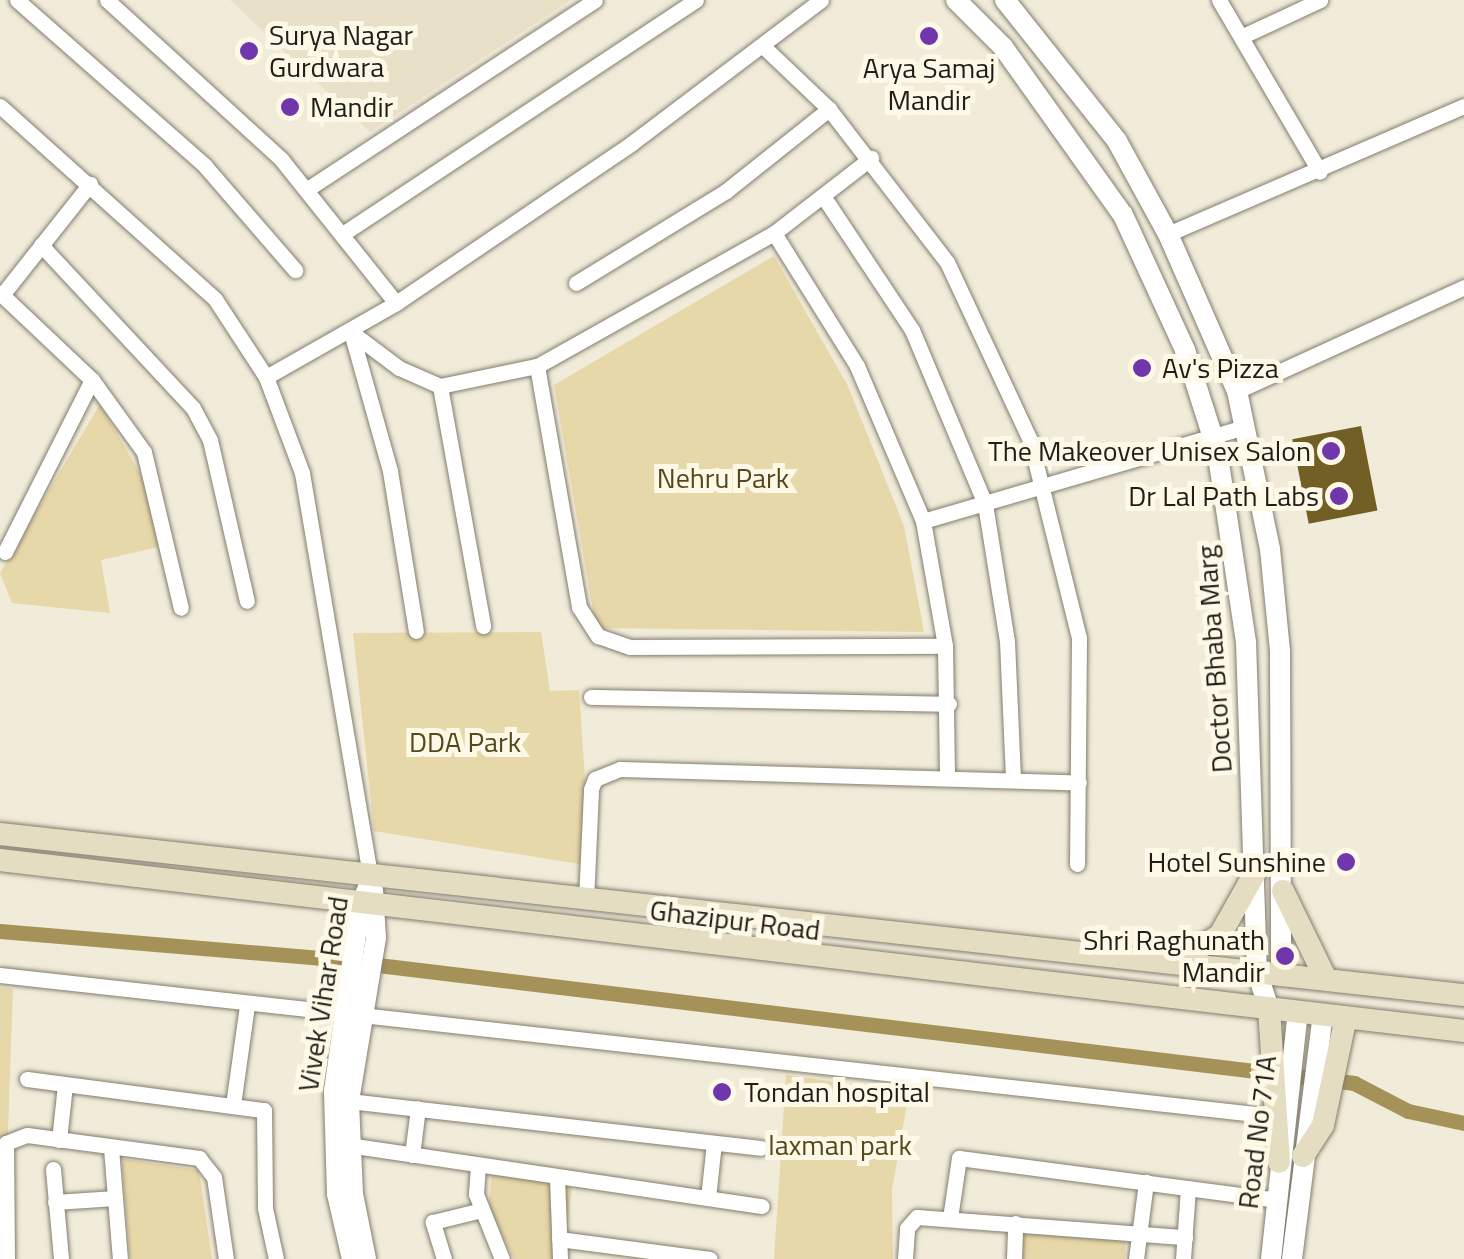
<!DOCTYPE html>
<html>
<head>
<meta charset="utf-8">
<style>
  body { margin:0 }
  #map { position:relative; width:1464px; height:1259px; overflow:hidden; background:#f1ebda; font-family:"Titillium Web",sans-serif }
  div>[style] { position:absolute }
  [style*='--x'] { left:calc(var(--x)*1px); top:calc(var(--y)*1px); width:calc(var(--w)*1px); rotate:calc(var(--a)*1deg) }
  .built>* { inset:0; background:#e9e0c8 }
  .green>* { inset:0; background:#e7d8a9 }
  .canal>* { height:15px; margin:-7.5px; padding:0 7.5px; transform-origin:7.5px; border-radius:7.5px; background:#a59259 }
  .building>* { inset:0; background:#715f25; transform-origin:0 0 }
  .roads { filter:drop-shadow(0 0 2px #827d6d) drop-shadow(0 0 2px #827d6d) }
  .minor>* { height:15px; margin:-7.5px; padding:0 7.5px; transform-origin:7.5px; border-radius:7.5px; background:#fff }
  .tertiary>* { height:20px; margin:-10px; padding:0 10px; transform-origin:10px; border-radius:10px; background:#fff }
  .secondary>* { height:22px; margin:-11px; padding:0 11px; transform-origin:11px; border-radius:11px; background:#e5ddc2 }
  .dots>* { width:28px; height:28px; translate:-50% -50%; box-sizing:border-box; border:5px solid #fef8e7; border-radius:50% }
  span { translate:-50% -50%; white-space:nowrap; text-align:center; line-height:1.15; -webkit-text-stroke:10px #fef8e7; paint-order:stroke }
  .poi-label { font-size:28px; color:#201e18 }
  .left { translate:0 -50%; text-align:left }
  .right { translate:-100% -50%; text-align:right }
  .park-label { font-size:28px; color:#57481b }
  .street-label { font-size:28px; color:#201e18 }
</style>
</head>
<body>
<div id="map">
  <div class="built">
    <div style="clip-path:polygon(230px 0,571px 0,370px 132px)"></div>
  </div>
  <div class="green">
    <div style="clip-path:polygon(774px 256px,848px 386px,904px 526px,924px 632px,596px 628px,554px 385px)"></div>
    <div style="clip-path:polygon(100px 404px,146px 484px,159px 547px,101px 560px,110px 613px,12px 603px,0 573px)"></div>
    <div style="clip-path:polygon(541px 632px,550px 691px,579px 690px,591px 866px,374px 831px,353px 633px)"></div>
    <div style="clip-path:polygon(0 987px,13px 989px,4px 1242px,0 1241px)"></div>
    <div style="clip-path:polygon(786px 1075px,909px 1092px,892px 1190px,893px 1259px,774px 1259px)"></div>
    <div style="clip-path:polygon(122px 1159px,199px 1170px,212px 1259px,130px 1259px)"></div>
    <div style="clip-path:polygon(492px 1167px,572px 1188px,563px 1259px,514px 1259px,489px 1207px)"></div>
    <div style="clip-path:polygon(1023px 1230px,1126px 1236px,1125px 1259px,1021px 1259px)"></div>
  </div>
  <div class="canal">
    <div style="--x:0;--y:931;--w:321;--a:4.8"></div>
    <div style="--x:320;--y:958;--w:1042;--a:6.89"></div>
    <div style="--x:1354;--y:1083;--w:61;--a:27.4"></div>
    <div style="--x:1408;--y:1111;--w:57;--a:12.1"></div>
  </div>
  <div class="building">
    <div style="left:1361px;top:426px;width:86px;height:70px;rotate:79deg"></div>
  </div>
  <div class="roads">
    <div class="minor">
      <div style="--x:17;--y:0;--w:251;--a:41.4"></div>
      <div style="--x:205;--y:166;--w:138;--a:49.1"></div>
      <div style="--x:107;--y:0;--w:236;--a:42.4"></div>
      <div style="--x:281;--y:159;--w:184;--a:51.4"></div>
      <div style="--x:1219;--y:0;--w:199;--a:59.6"></div>
      <div style="--x:1245;--y:35;--w:83;--a:-25"></div>
      <div style="--x:766;--y:49;--w:87;--a:43.6"></div>
      <div style="--x:829;--y:109;--w:193;--a:52.4"></div>
      <div style="--x:947;--y:262;--w:196;--a:65"></div>
      <div style="--x:1030;--y:440;--w:204;--a:76.1"></div>
      <div style="--x:1079;--y:638;--w:226;--a:90.5"></div>
      <div style="--x:0;--y:106;--w:289;--a:41.9"></div>
      <div style="--x:215;--y:299;--w:93;--a:56.8"></div>
      <div style="--x:266;--y:377;--w:103;--a:69.4"></div>
      <div style="--x:302;--y:473;--w:413;--a:80.4"></div>
      <div style="--x:309;--y:188;--w:342;--a:-33.3"></div>
      <div style="--x:823;--y:196;--w:161;--a:56.4"></div>
      <div style="--x:912;--y:330;--w:189;--a:67.2"></div>
      <div style="--x:985;--y:504;--w:139;--a:80.9"></div>
      <div style="--x:1007;--y:641;--w:138;--a:87.5"></div>
      <div style="--x:344;--y:233;--w:422;--a:-33.5"></div>
      <div style="--x:774;--y:233;--w:157;--a:58"></div>
      <div style="--x:857;--y:366;--w:168;--a:66.9"></div>
      <div style="--x:923;--y:521;--w:127;--a:80"></div>
      <div style="--x:945;--y:646;--w:130;--a:89.1"></div>
      <div style="--x:1168;--y:234;--w:322;--a:-23.4"></div>
      <div style="--x:41;--y:245;--w:223;--a:47"></div>
      <div style="--x:193;--y:408;--w:36;--a:62"></div>
      <div style="--x:210;--y:440;--w:165;--a:77.1"></div>
      <div style="--x:576;--y:283;--w:176;--a:-31.5"></div>
      <div style="--x:726;--y:191;--w:132;--a:-38.5"></div>
      <div style="--x:0;--y:293;--w:127;--a:43.4"></div>
      <div style="--x:92;--y:380;--w:89;--a:54.2"></div>
      <div style="--x:144;--y:452;--w:160;--a:76.7"></div>
      <div style="--x:2;--y:295;--w:142;--a:-51.6"></div>
      <div style="--x:351;--y:332;--w:60;--a:36.9"></div>
      <div style="--x:399;--y:368;--w:45;--a:23.7"></div>
      <div style="--x:440;--y:386;--w:99;--a:-11.7"></div>
      <div style="--x:537;--y:366;--w:272;--a:-29.3"></div>
      <div style="--x:774;--y:233;--w:123;--a:-37.7"></div>
      <div style="--x:351;--y:332;--w:144;--a:74.3"></div>
      <div style="--x:390;--y:471;--w:162;--a:80.8"></div>
      <div style="--x:537;--y:366;--w:245;--a:80.1"></div>
      <div style="--x:579;--y:607;--w:35;--a:57"></div>
      <div style="--x:598;--y:636;--w:34;--a:19"></div>
      <div style="--x:630;--y:647;--w:315;--a:-0.2"></div>
      <div style="--x:266;--y:377;--w:150;--a:-29.6"></div>
      <div style="--x:396;--y:303;--w:285;--a:-34.1"></div>
      <div style="--x:632;--y:143;--w:237;--a:-37.1"></div>
      <div style="--x:440;--y:386;--w:244;--a:79.8"></div>
      <div style="--x:1237;--y:391;--w:250;--a:-24.6"></div>
      <div style="--x:923;--y:521;--w:335;--a:-16.3"></div>
      <div style="--x:5;--y:552;--w:193;--a:-63.2"></div>
      <div style="--x:591;--y:697;--w:358;--a:1.1"></div>
      <div style="--x:586;--y:901;--w:112;--a:-87.4"></div>
      <div style="--x:591;--y:789;--w:11;--a:-68"></div>
      <div style="--x:595;--y:779;--w:27;--a:-22"></div>
      <div style="--x:620;--y:769;--w:459;--a:1.7"></div>
      <div style="--x:0;--y:975;--w:1281;--a:6.32"></div>
      <div style="--x:27;--y:1079;--w:239;--a:7.5"></div>
      <div style="--x:264;--y:1110;--w:98;--a:89.4"></div>
      <div style="--x:265;--y:1208;--w:52;--a:77.8"></div>
      <div style="--x:349;--y:1101;--w:414;--a:6.5"></div>
      <div style="--x:233;--y:1105;--w:101;--a:-82"></div>
      <div style="--x:59;--y:1140;--w:55;--a:-83.8"></div>
      <div style="--x:348;--y:1145;--w:418;--a:8.4"></div>
      <div style="--x:111;--y:1148;--w:111;--a:85.4"></div>
      <div style="--x:412;--y:1155;--w:47;--a:-82.7"></div>
      <div style="--x:478;--y:1165;--w:29;--a:94"></div>
      <div style="--x:476;--y:1194;--w:70;--a:68.2"></div>
      <div style="--x:53;--y:1169;--w:90;--a:84.9"></div>
      <div style="--x:557;--y:1177;--w:82;--a:87.9"></div>
      <div style="--x:708;--y:1198;--w:55;--a:-83.8"></div>
      <div style="--x:55;--y:1202;--w:60;--a:-3.8"></div>
      <div style="--x:950;--y:1218;--w:61;--a:-81.5"></div>
      <div style="--x:959;--y:1158;--w:320;--a:7.5"></div>
      <div style="--x:559;--y:1239;--w:152;--a:7.5"></div>
      <div style="--x:7;--y:1259;--w:116;--a:-90.5"></div>
      <div style="--x:6;--y:1143;--w:22;--a:-21"></div>
      <div style="--x:27;--y:1135;--w:174;--a:7.6"></div>
      <div style="--x:199;--y:1158;--w:24;--a:52"></div>
      <div style="--x:214;--y:1177;--w:83;--a:81.7"></div>
      <div style="--x:444;--y:1259;--w:39;--a:-107"></div>
      <div style="--x:433;--y:1222;--w:50;--a:-13.8"></div>
      <div style="--x:905;--y:1259;--w:31;--a:-86"></div>
      <div style="--x:907;--y:1228;--w:15;--a:-48"></div>
      <div style="--x:917;--y:1217;--w:269;--a:4.3"></div>
      <div style="--x:1014;--y:1259;--w:36;--a:-88"></div>
      <div style="--x:1136;--y:1259;--w:78;--a:-82.6"></div>
      <div style="--x:1183;--y:1259;--w:71;--a:-86"></div>
    </div>
    <div class="tertiary">
      <div style="--x:956;--y:0;--w:66;--a:45"></div>
      <div style="--x:1003;--y:47;--w:206;--a:54.5"></div>
      <div style="--x:1123;--y:215;--w:149;--a:65.3"></div>
      <div style="--x:1185;--y:350;--w:105;--a:72.3"></div>
      <div style="--x:1217;--y:450;--w:194;--a:81.4"></div>
      <div style="--x:1246;--y:642;--w:330;--a:88.1"></div>
      <div style="--x:1257;--y:972;--w:38;--a:72"></div>
      <div style="--x:1005;--y:0;--w:180;--a:51.5"></div>
      <div style="--x:1117;--y:141;--w:106;--a:61.3"></div>
      <div style="--x:1168;--y:234;--w:171;--a:66.3"></div>
      <div style="--x:1237;--y:391;--w:161;--a:78.2"></div>
      <div style="--x:1270;--y:549;--w:102;--a:84.4"></div>
      <div style="--x:1280;--y:651;--w:324;--a:89.8"></div>
      <div style="--x:352;--y:1259;--w:67;--a:-103"></div>
      <div style="--x:337;--y:1194;--w:103;--a:-91.7"></div>
      <div style="--x:334;--y:1091;--w:186;--a:-82"></div>
      <div style="--x:360;--y:907;--w:29;--a:-68"></div>
      <div style="--x:366;--y:1259;--w:66;--a:-101.3"></div>
      <div style="--x:353;--y:1194;--w:93;--a:-92.5"></div>
      <div style="--x:349;--y:1101;--w:165;--a:-80.6"></div>
      <div style="--x:376;--y:938;--w:48;--a:-93.6"></div>
      <div style="--x:1271;--y:1259;--w:249;--a:-83.8"></div>
      <div style="--x:1292;--y:1259;--w:247;--a:-82.8"></div>
    </div>
    <div class="secondary">
      <div style="--x:0;--y:834;--w:1473;--a:6.28"></div>
      <div style="--x:0;--y:860;--w:1474;--a:6.66"></div>
      <div style="--x:1283;--y:891;--w:98;--a:64"></div>
      <div style="--x:1176;--y:962;--w:52;--a:-31.5"></div>
      <div style="--x:1220;--y:935;--w:71;--a:-60.6"></div>
      <div style="--x:1269;--y:1008;--w:154;--a:86.3"></div>
      <div style="--x:1303;--y:1156;--w:37;--a:-57"></div>
      <div style="--x:1323;--y:1125;--w:110;--a:-78"></div>
    </div>
  </div>
  <div class="dots">
    <div style="left:929px;top:36px;background:#7037ad"></div>
    <div style="left:249px;top:51px;background:#7037ad"></div>
    <div style="left:290px;top:107px;background:#7037ad"></div>
    <div style="left:1142px;top:368px;background:#7037ad"></div>
    <div style="left:1331px;top:451px;background:#7037ad"></div>
    <div style="left:1339px;top:496px;background:#7037ad"></div>
    <div style="left:1346px;top:862px;background:#7037ad"></div>
    <div style="left:1285px;top:956px;background:#7037ad"></div>
    <div style="left:722px;top:1092px;background:#7037ad"></div>
  </div>
  <div class="poi-label">
    <span class="left" style="left:269px;top:51px">Surya Nagar<br>Gurdwara</span>
    <span style="left:929px;top:84px">Arya Samaj<br>Mandir</span>
    <span class="left" style="left:310px;top:107px">Mandir</span>
    <span class="left" style="left:1162px;top:368px">Av's Pizza</span>
    <span class="right" style="left:1311px;top:451px">The Makeover Unisex Salon</span>
    <span class="right" style="left:1319px;top:496px">Dr Lal Path Labs</span>
    <span class="right" style="left:1326px;top:862px">Hotel Sunshine</span>
    <span class="right" style="left:1265px;top:956px">Shri Raghunath<br>Mandir</span>
    <span class="left" style="left:744px;top:1092px">Tondan hospital</span>
  </div>
  <div class="park-label">
    <span style="left:723px;top:478px">Nehru Park</span>
    <span style="left:465px;top:742px">DDA Park</span>
    <span style="left:840px;top:1145px">laxman park</span>
  </div>
  <div class="street-label">
    <span style="left:1214px;top:659px;rotate:-94deg">Doctor Bhaba Marg</span>
    <span style="left:735px;top:920px;rotate:7deg">Ghazipur Road</span>
    <span style="left:323px;top:994px;rotate:-81deg">Vivek Vihar Road</span>
    <span style="left:1257px;top:1132px;rotate:-83deg">Road No 71A</span>
  </div>
</div>
</body>
</html>
